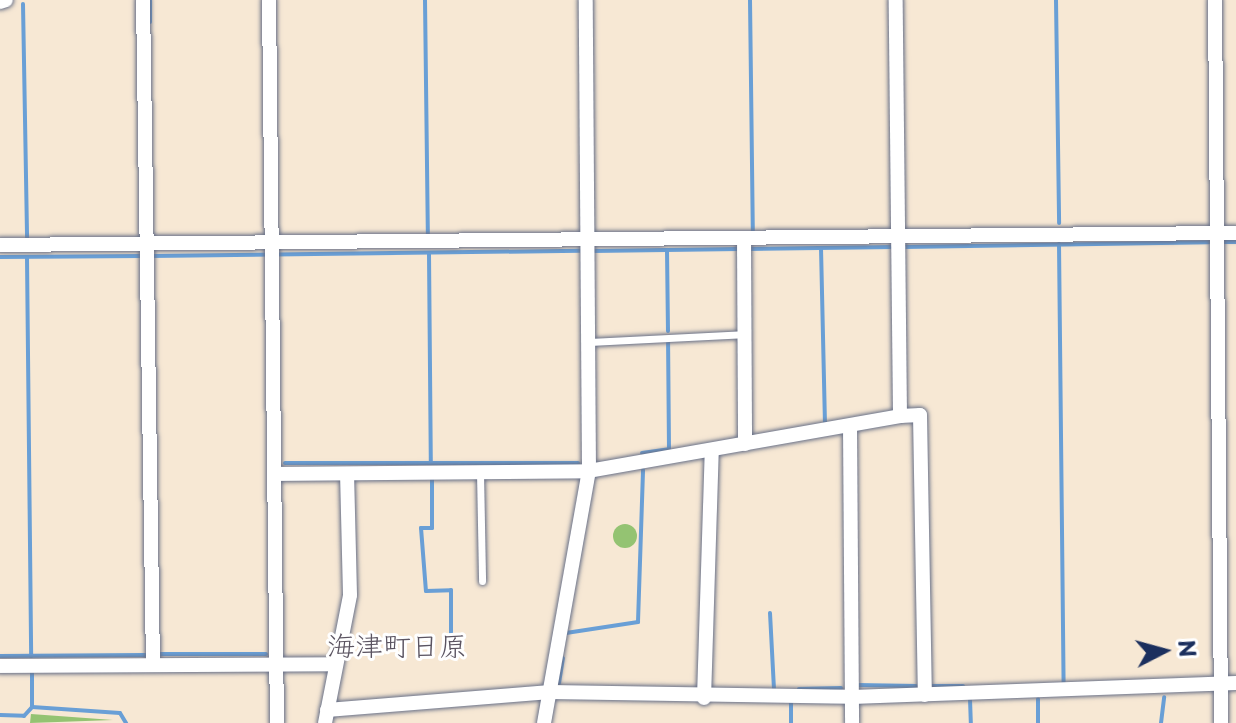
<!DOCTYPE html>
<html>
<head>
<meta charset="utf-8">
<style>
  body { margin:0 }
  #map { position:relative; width:1236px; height:723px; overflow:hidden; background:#f7e8d4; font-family:"Playpen Sans","Klee One",sans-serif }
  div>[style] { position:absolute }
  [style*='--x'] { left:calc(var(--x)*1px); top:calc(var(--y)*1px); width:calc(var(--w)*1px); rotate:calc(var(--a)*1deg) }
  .green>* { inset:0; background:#94c372 }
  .round { border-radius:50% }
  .stream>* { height:4px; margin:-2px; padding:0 2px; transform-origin:2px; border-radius:2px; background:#699fd6 }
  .roads { filter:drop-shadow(0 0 2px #687087) drop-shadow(0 0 2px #687087) }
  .lane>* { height:7px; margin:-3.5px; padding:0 3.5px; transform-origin:3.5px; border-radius:3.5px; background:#fff }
  .street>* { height:14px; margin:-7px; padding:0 7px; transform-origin:7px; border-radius:7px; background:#fff }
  span { translate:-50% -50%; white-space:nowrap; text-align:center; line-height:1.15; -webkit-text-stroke:6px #fff; paint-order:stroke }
  .quarter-label { font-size:28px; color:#5b5461 }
  .north { position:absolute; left:1124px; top:611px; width:80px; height:80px; -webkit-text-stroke:6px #fff; paint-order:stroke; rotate:84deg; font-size:22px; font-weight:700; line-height:32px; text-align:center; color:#1b2f5e }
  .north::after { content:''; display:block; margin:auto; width:28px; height:36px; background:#1b2f5e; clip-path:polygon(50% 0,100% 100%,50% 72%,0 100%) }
</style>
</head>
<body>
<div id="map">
  <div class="green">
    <div class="round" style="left:613px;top:524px;width:24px;height:24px"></div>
    <div style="clip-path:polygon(31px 714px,113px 720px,30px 723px)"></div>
  </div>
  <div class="stream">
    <div style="--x:150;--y:0;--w:22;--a:90"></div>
    <div style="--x:425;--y:0;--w:234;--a:89.3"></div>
    <div style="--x:750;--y:0;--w:231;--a:89.3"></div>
    <div style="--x:1056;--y:0;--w:223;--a:89.2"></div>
    <div style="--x:23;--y:4;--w:235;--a:89"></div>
    <div style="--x:1223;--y:242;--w:13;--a:0"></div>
    <div style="--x:1059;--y:244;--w:441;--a:89.4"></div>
    <div style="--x:904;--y:247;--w:305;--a:-0.9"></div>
    <div style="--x:821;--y:248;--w:175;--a:88.7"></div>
    <div style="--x:748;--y:249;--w:146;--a:-0.8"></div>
    <div style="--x:667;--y:250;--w:81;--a:89.3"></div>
    <div style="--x:592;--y:251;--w:147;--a:-0.8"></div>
    <div style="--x:429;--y:254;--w:209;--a:89.5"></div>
    <div style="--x:150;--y:256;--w:430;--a:-0.7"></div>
    <div style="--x:0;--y:257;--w:142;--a:-0.4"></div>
    <div style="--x:27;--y:258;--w:398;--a:89.4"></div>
    <div style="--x:642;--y:453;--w:27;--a:-8"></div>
    <div style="--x:669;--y:449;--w:110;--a:-90.5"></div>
    <div style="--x:285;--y:463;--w:293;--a:0"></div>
    <div style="--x:432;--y:477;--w:51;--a:90"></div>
    <div style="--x:432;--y:528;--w:11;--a:180"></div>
    <div style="--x:421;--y:528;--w:63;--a:85.5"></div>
    <div style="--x:426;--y:591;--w:25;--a:-2"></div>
    <div style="--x:451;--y:590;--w:55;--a:90"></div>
    <div style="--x:770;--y:613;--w:77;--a:87"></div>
    <div style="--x:566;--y:633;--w:73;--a:-8.7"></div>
    <div style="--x:638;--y:622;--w:152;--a:-88.1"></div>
    <div style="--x:157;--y:654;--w:109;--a:0"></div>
    <div style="--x:0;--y:656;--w:145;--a:-0.4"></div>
    <div style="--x:32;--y:672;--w:35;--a:90"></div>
    <div style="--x:32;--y:707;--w:88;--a:3.9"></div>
    <div style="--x:120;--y:713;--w:12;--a:59"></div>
    <div style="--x:559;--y:683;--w:25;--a:-81"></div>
    <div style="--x:857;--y:685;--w:59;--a:1"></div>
    <div style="--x:928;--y:686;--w:35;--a:0"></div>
    <div style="--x:799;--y:689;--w:42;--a:-1.4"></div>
    <div style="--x:970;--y:699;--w:24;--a:88"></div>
    <div style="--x:791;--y:703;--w:20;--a:90"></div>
    <div style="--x:0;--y:715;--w:24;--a:2"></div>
    <div style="--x:24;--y:716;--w:12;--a:-48"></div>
    <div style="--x:1038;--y:723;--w:24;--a:-90"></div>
    <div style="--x:1161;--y:723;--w:26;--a:-83"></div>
  </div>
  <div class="roads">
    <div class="lane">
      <div style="--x:588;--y:342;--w:156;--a:-2.9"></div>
      <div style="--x:480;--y:472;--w:109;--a:88.9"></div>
    </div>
    <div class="street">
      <div style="--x:143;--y:0;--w:664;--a:89.14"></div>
      <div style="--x:269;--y:0;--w:723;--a:89.37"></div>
      <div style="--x:1215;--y:0;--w:723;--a:89.52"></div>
      <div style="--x:0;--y:2;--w:6;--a:-18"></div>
      <div style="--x:744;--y:238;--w:206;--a:89.7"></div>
      <div style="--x:0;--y:245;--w:1236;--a:-0.56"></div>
      <div style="--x:900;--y:416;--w:20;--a:-3"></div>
      <div style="--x:920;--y:415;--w:280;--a:89"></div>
      <div style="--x:850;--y:426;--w:297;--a:89.6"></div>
      <div style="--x:276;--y:474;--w:313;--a:-0.5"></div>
      <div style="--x:589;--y:471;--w:316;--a:-10"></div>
      <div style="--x:900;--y:416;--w:416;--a:-90.6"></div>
      <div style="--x:0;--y:666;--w:334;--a:-0.3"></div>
      <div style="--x:704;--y:698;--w:248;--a:-88.2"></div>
      <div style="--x:327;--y:710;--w:224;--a:-4.6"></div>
      <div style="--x:550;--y:692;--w:302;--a:0.9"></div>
      <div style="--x:852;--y:697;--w:384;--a:-2.1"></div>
      <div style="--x:325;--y:723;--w:130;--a:-78.9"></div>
      <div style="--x:350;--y:595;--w:121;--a:-91.4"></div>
      <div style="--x:544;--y:723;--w:256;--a:-79.9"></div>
      <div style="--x:589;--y:471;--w:471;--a:-90.4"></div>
    </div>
  </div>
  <div class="quarter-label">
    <span style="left:397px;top:645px">海津町日原</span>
  </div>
  <div class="north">N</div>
</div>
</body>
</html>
